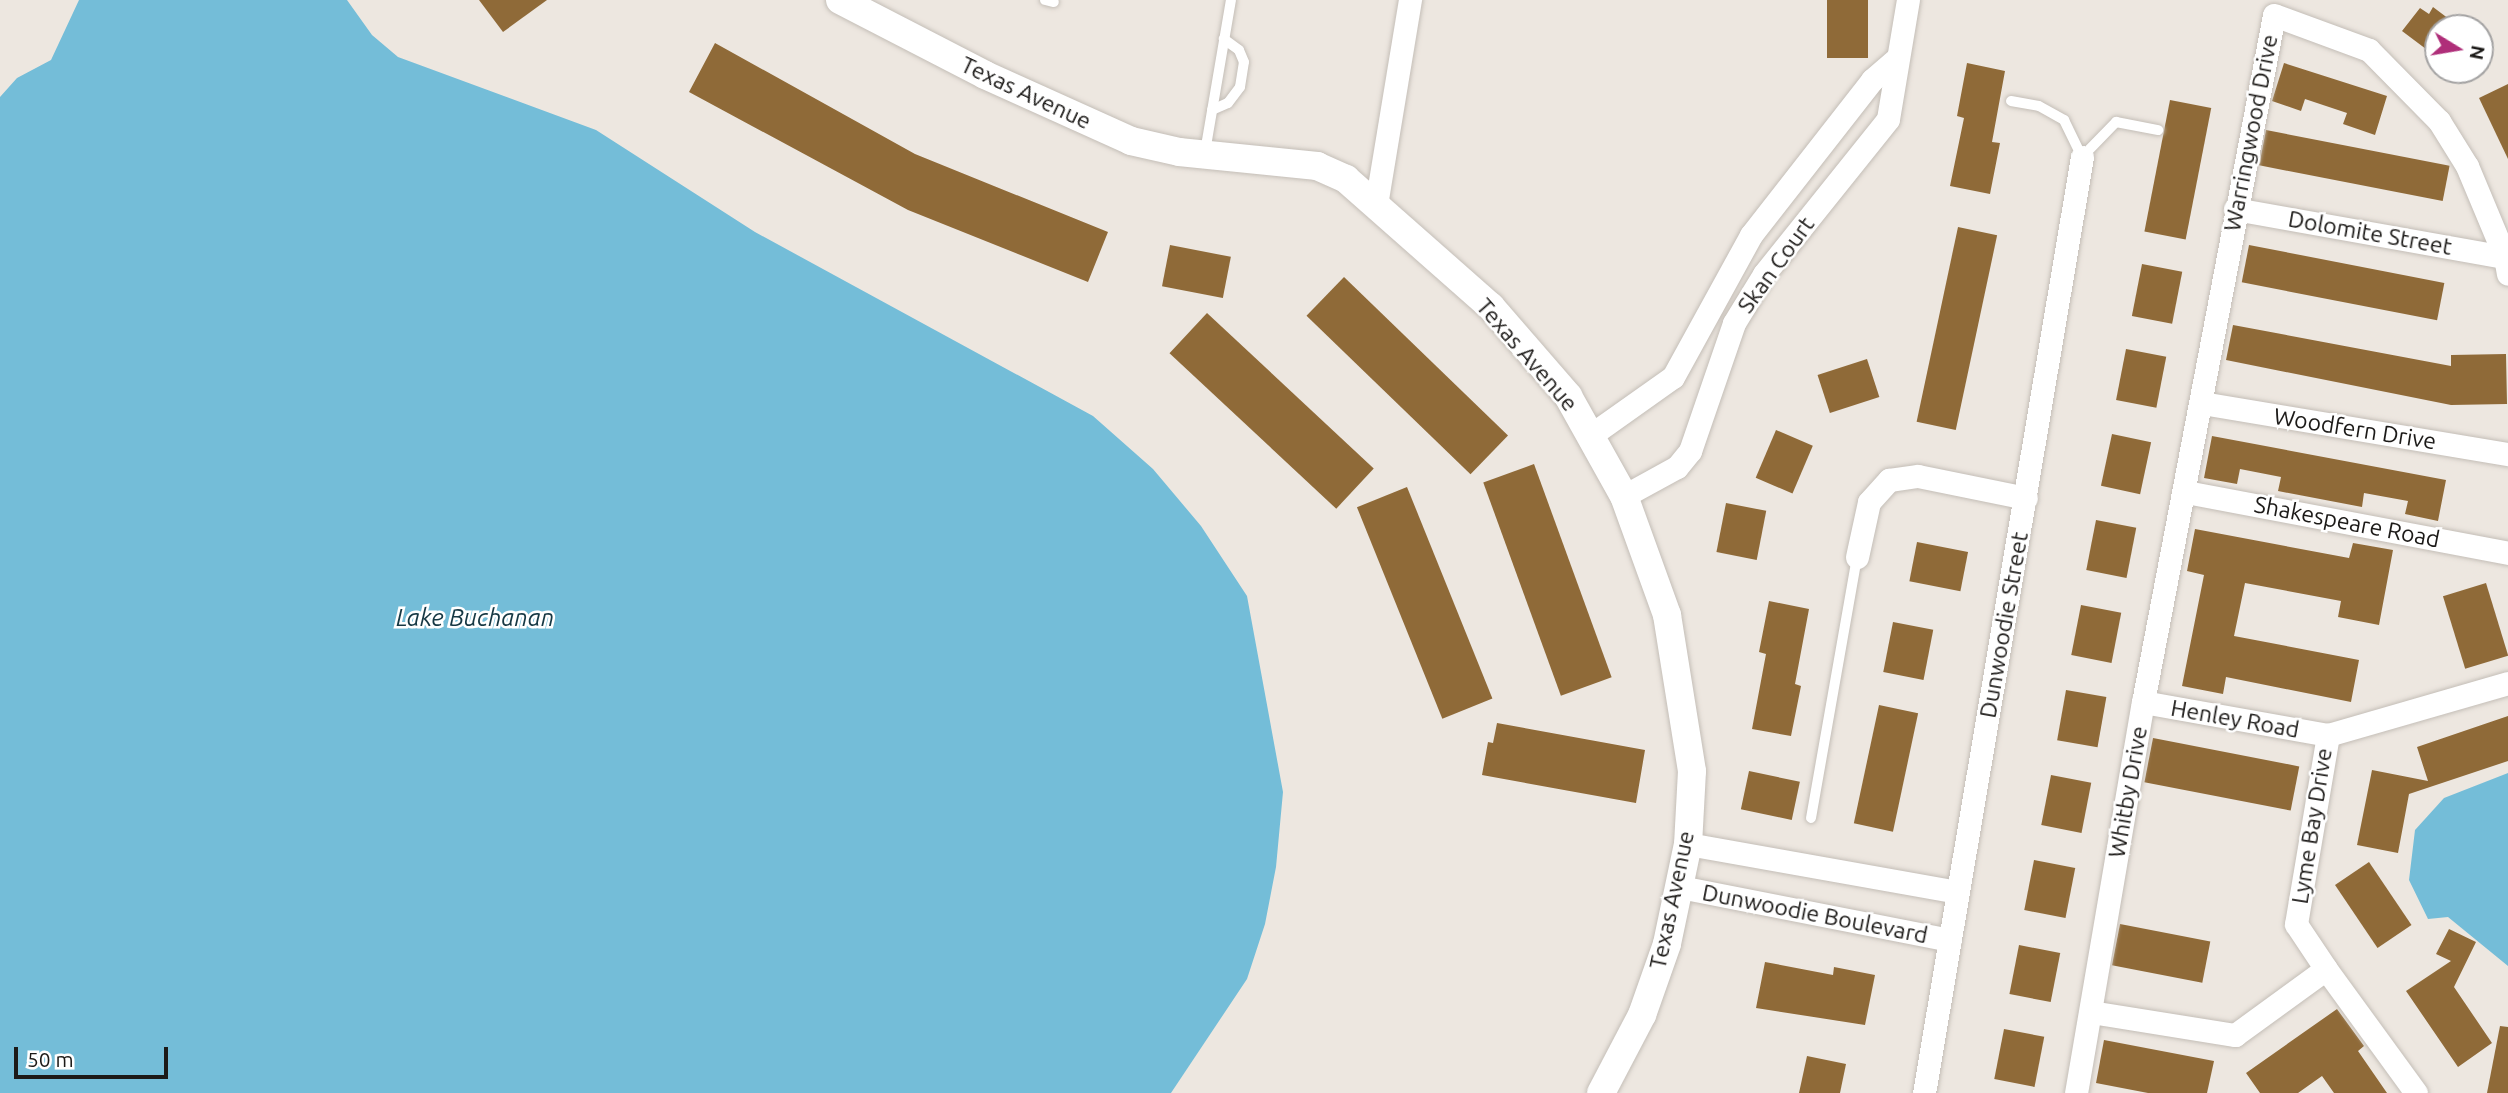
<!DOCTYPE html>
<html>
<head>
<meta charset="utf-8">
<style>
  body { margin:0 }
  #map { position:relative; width:2508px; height:1093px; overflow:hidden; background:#ede7e0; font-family:Ubuntu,sans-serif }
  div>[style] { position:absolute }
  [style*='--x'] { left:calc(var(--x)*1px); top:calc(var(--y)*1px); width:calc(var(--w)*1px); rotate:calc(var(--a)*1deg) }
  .water>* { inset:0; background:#74bdd8 }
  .building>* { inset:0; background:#8f6a38; transform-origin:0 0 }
  .roads { filter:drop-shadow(0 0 2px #c4beb7) drop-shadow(0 0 2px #c4beb7) }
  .service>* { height:10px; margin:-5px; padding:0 5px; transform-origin:5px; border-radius:5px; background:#fff }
  .minor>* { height:23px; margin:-11.5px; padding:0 11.5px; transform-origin:11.5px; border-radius:11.5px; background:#fff }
  .tertiary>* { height:28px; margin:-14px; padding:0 14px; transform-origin:14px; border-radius:14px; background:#fff }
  span { translate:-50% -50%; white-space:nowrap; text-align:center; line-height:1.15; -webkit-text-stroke:5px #fff; paint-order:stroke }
  .street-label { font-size:23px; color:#1c1a18 }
  .water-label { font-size:24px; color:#163844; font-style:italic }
  .north { position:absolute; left:2424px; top:14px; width:70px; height:70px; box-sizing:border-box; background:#fff; border:2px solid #a4a3a3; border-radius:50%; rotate:101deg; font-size:19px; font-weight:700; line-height:28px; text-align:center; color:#1c1a18 }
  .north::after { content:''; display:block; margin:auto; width:24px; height:32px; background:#af2e79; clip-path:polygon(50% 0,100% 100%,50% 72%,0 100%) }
  .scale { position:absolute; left:14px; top:1047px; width:154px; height:32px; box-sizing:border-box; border:4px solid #1c1a18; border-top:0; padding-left:9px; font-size:21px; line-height:24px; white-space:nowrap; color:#1c1a18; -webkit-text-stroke:5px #fff; paint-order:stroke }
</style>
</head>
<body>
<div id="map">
  <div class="water">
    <div style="clip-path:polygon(79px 0,347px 0,372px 35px,398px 57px,596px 130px,755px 232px,1093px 416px,1153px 469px,1201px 526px,1247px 596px,1283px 792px,1276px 867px,1265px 924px,1247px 979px,1171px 1093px,0 1093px,0 97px,17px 78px,51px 60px)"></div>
    <div style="clip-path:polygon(2508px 773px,2508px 966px,2448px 917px,2428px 919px,2409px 880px,2415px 830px,2444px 798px)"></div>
  </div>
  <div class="building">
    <div style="clip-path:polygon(479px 0,547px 0,503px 32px)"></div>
    <div style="left:1827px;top:0;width:41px;height:58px"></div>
    <div style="clip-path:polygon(2433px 7px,2461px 28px,2438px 28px,2438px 58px,2402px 31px,2420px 8px,2429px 14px)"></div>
    <div style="clip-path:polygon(715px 43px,915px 154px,1108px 232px,1088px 282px,908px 210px,689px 92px)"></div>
    <div style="clip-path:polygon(1967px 63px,2005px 71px,1992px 142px,2000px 143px,1990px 194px,1950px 186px,1964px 118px,1957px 116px)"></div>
    <div style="clip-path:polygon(2284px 63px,2387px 96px,2375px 135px,2343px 124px,2347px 113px,2305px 99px,2301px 111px,2272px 101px)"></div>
    <div style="clip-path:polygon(2508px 84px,2508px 159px,2479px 98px)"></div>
    <div style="left:2170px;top:100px;width:42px;height:134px;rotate:11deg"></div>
    <div style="left:2266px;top:130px;width:187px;height:36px;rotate:11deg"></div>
    <div style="left:1958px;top:227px;width:40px;height:199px;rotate:12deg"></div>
    <div style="left:1170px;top:245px;width:62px;height:42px;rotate:11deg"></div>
    <div style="left:2249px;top:245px;width:199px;height:38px;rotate:11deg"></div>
    <div style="left:2142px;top:264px;width:41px;height:53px;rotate:11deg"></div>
    <div style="left:1344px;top:277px;width:228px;height:54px;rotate:44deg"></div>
    <div style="left:1207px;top:313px;width:228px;height:55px;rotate:43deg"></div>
    <div style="clip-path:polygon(2233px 325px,2451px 366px,2451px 355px,2506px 354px,2507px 404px,2451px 405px,2226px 360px)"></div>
    <div style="left:2126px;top:349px;width:41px;height:52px;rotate:11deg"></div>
    <div style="left:1867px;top:359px;width:40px;height:52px;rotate:72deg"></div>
    <div style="left:1776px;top:430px;width:40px;height:52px;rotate:23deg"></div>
    <div style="left:2112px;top:434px;width:40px;height:53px;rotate:12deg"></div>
    <div style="clip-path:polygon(2212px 436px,2446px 480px,2438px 521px,2405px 514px,2408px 501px,2364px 493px,2362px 507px,2278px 491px,2281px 477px,2240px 469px,2237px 484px,2204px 478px)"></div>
    <div style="left:1534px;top:464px;width:227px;height:54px;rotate:70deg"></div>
    <div style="left:1407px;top:487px;width:228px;height:54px;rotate:68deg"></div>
    <div style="left:1726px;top:503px;width:41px;height:50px;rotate:11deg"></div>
    <div style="left:2096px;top:520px;width:41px;height:51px;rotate:11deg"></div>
    <div style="clip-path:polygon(2195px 529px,2349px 558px,2353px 543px,2393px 550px,2379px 625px,2338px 617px,2341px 601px,2245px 583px,2234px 636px,2359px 660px,2351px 702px,2226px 677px,2223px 694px,2182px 686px,2204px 575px,2187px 571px)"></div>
    <div style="left:1917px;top:542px;width:52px;height:40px;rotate:11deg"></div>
    <div style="left:2486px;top:583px;width:76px;height:45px;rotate:73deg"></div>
    <div style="clip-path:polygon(1769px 601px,1809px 609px,1795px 684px,1801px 686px,1791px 736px,1752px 729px,1766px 654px,1759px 652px)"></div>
    <div style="left:2081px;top:605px;width:41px;height:51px;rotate:11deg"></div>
    <div style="left:1893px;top:622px;width:41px;height:51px;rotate:11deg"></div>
    <div style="left:2066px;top:690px;width:41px;height:51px;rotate:10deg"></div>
    <div style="left:1879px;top:705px;width:40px;height:121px;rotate:12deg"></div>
    <div style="clip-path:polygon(2508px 716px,2508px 761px,2409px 794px,2398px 853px,2357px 845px,2372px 770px,2428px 781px,2417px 747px)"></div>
    <div style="clip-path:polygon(1497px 723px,1645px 750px,1636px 803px,1482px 775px,1488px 742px,1493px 743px)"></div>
    <div style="left:2153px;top:738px;width:149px;height:45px;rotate:11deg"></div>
    <div style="left:1749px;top:771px;width:52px;height:39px;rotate:12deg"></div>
    <div style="left:2051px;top:775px;width:41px;height:51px;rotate:11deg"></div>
    <div style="left:2034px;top:860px;width:42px;height:51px;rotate:11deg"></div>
    <div style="left:2369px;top:862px;width:76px;height:41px;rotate:56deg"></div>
    <div style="left:2120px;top:924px;width:92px;height:42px;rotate:11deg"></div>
    <div style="clip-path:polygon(2449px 929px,2476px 942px,2454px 987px,2492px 1043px,2458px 1067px,2406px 991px,2451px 961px,2436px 954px)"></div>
    <div style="left:2019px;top:945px;width:42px;height:50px;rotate:11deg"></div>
    <div style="clip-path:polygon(1765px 962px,1833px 975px,1834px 967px,1875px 975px,1865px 1025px,1756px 1008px)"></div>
    <div style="clip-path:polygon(2337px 1009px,2364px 1046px,2358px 1051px,2387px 1093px,2334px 1093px,2322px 1076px,2298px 1093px,2260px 1093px,2246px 1073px)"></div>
    <div style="clip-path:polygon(2500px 1026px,2508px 1027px,2508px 1093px,2487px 1093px)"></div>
    <div style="left:2004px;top:1029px;width:41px;height:51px;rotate:11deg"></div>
    <div style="clip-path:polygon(2104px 1040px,2214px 1061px,2207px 1093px,2148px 1093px,2096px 1083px)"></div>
    <div style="clip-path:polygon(1807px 1056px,1846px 1064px,1840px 1093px,1799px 1093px)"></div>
  </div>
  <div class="roads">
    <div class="service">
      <div style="--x:1045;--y:0;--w:9;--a:13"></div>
      <div style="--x:2011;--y:101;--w:28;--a:10"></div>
      <div style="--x:2039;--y:106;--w:29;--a:29"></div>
      <div style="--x:2064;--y:120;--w:41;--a:64.1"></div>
      <div style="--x:2082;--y:157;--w:49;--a:-45.8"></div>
      <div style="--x:2116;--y:122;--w:43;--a:10.8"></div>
      <div style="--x:1212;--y:110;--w:17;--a:-24"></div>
      <div style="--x:1228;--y:103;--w:20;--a:-53"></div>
      <div style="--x:1240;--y:87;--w:25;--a:-81"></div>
      <div style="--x:1244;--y:62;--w:13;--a:-113"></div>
      <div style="--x:1239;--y:50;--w:19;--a:-144"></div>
      <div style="--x:1205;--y:152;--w:154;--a:-80.3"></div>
      <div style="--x:1811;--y:818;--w:265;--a:-80"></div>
    </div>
    <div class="minor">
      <div style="--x:1376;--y:205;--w:208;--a:-80.6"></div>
      <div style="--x:2235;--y:209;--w:274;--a:10.1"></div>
      <div style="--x:2202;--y:403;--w:310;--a:9.5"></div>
      <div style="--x:1591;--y:435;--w:100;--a:-35.3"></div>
      <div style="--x:1673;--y:377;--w:162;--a:-61.2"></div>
      <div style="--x:1751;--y:235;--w:197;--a:-52"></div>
      <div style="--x:1872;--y:80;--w:33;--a:-41"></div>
      <div style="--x:2186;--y:492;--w:328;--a:10.7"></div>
      <div style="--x:1624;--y:496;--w:60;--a:-28.7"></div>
      <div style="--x:1677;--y:467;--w:21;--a:-51"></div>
      <div style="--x:1690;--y:451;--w:135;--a:-71"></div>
      <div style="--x:1734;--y:323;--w:57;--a:-58.5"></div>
      <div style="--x:1764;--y:274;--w:198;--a:-51.3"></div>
      <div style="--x:1888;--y:119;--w:121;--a:-80.5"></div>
      <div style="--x:1857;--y:557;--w:56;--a:-77.7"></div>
      <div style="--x:1869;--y:502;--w:30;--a:-48"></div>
      <div style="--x:1889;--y:480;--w:29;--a:-8"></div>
      <div style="--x:1918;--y:476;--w:110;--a:11.5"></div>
      <div style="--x:2143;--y:702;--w:188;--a:10.1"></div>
      <div style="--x:2328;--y:735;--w:187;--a:-16.1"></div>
      <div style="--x:1688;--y:844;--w:274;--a:10.1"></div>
      <div style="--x:1680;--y:887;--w:275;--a:11.1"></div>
      <div style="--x:2326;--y:969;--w:153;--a:54"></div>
      <div style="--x:2091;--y:1012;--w:146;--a:9.1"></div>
      <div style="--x:2235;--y:1035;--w:112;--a:-36"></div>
      <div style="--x:2326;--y:969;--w:54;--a:-123.7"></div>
      <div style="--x:2296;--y:924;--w:192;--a:-80.4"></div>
      <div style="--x:1924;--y:1093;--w:949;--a:-80.42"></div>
      <div style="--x:2076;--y:1093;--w:397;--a:-80.3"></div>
      <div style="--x:2143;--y:702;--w:699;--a:-79.2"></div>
      <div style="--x:2274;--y:15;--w:101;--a:20.2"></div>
      <div style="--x:2369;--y:50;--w:100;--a:45.4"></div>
      <div style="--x:2439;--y:121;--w:53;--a:58.1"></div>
      <div style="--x:2467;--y:166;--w:99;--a:67.3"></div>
      <div style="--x:2505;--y:257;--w:17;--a:80"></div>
    </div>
    <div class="tertiary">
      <div style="--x:840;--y:0;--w:163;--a:27.3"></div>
      <div style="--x:985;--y:75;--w:160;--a:24.3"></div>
      <div style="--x:1131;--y:141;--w:49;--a:12.9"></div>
      <div style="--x:1179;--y:152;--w:139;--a:5.8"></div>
      <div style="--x:1317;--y:166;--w:32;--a:24"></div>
      <div style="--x:1346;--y:179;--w:193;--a:41.4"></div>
      <div style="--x:1491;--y:307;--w:118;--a:49.1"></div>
      <div style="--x:1568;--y:396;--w:115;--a:60.8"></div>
      <div style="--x:1624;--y:496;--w:127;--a:70.1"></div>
      <div style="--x:1667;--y:615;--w:158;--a:80.9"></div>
      <div style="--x:1692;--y:771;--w:73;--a:93.1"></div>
      <div style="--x:1688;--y:844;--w:102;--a:101.9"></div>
      <div style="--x:1667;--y:944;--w:75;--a:109.4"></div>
      <div style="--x:1642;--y:1015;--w:88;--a:117.7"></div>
    </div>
  </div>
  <div class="street-label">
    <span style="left:1026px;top:93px;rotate:25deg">Texas Avenue</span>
    <span style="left:2251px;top:133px;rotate:-79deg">Warringwood Drive</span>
    <span style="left:2370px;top:233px;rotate:10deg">Dolomite Street</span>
    <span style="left:1776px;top:265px;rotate:-54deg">Skan Court</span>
    <span style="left:1527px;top:355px;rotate:49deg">Texas Avenue</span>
    <span style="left:2355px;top:429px;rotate:9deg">Woodfern Drive</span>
    <span style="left:2347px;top:522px;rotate:11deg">Shakespeare Road</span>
    <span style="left:2004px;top:625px;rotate:-80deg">Dunwoodie Street</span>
    <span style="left:2235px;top:719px;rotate:10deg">Henley Road</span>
    <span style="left:2128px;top:792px;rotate:-80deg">Whitby Drive</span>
    <span style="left:2312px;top:826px;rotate:-81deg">Lyme Bay Drive</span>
    <span style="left:1672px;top:900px;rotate:-78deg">Texas Avenue</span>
    <span style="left:1815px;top:914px;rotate:11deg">Dunwoodie Boulevard</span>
  </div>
  <div class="water-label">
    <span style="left:475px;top:618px">Lake Buchanan</span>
  </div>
  <div class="north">N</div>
  <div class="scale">50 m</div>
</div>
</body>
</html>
